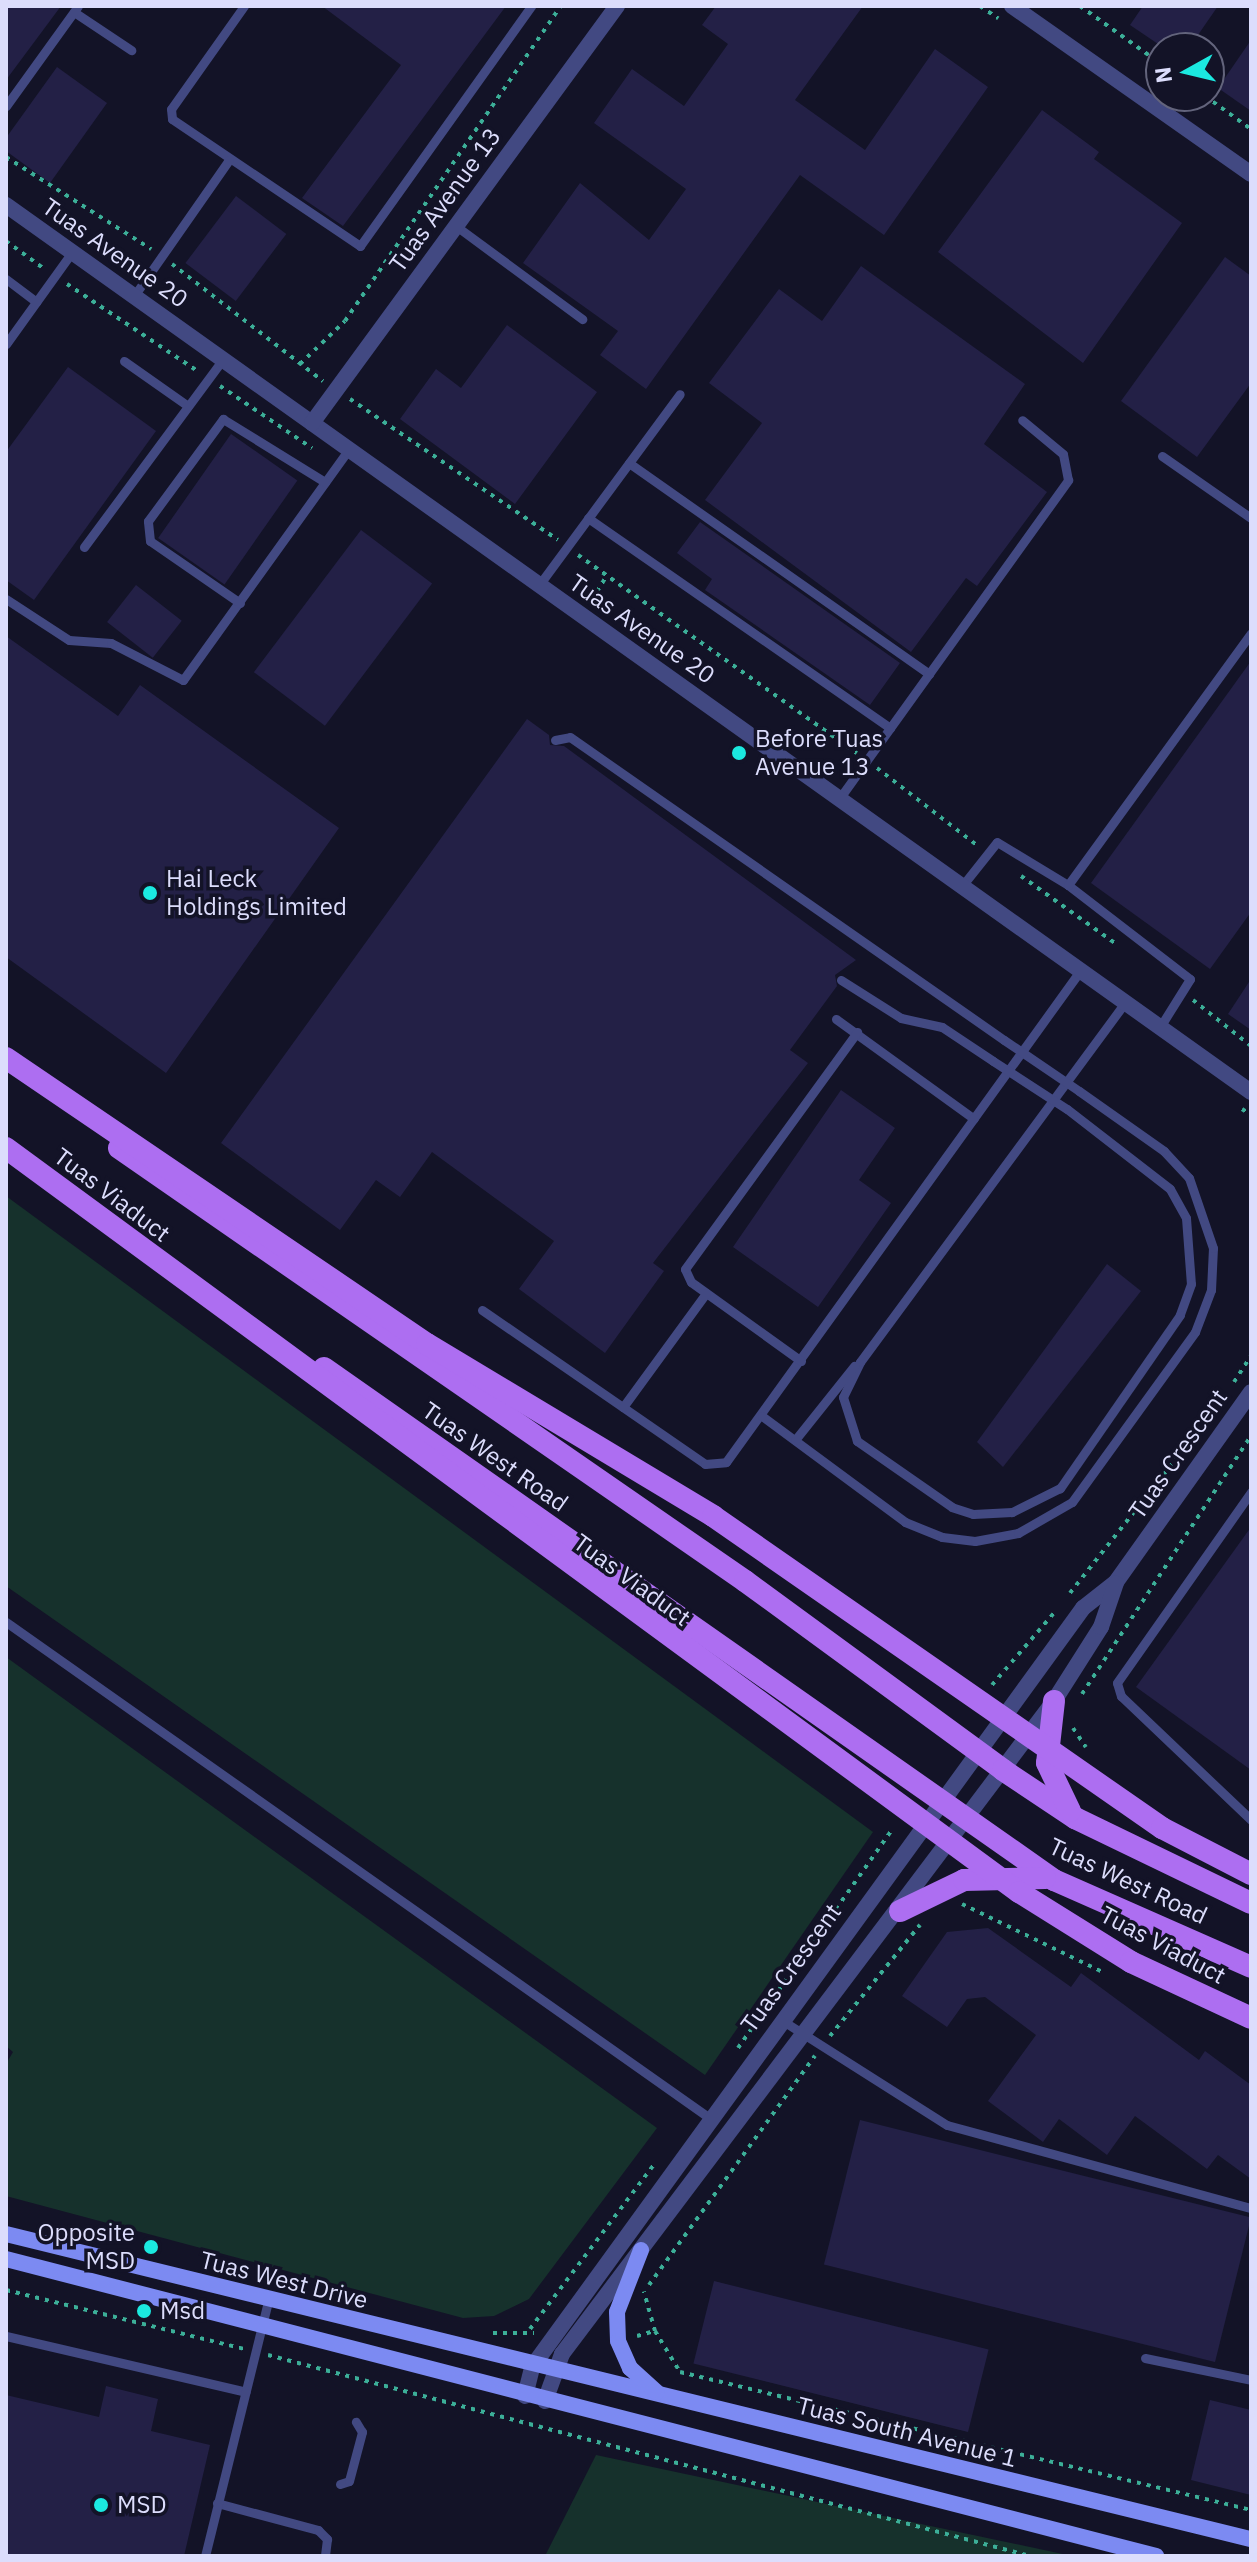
<!DOCTYPE html>
<html>
<head>
<meta charset="utf-8">
<style>
  body { margin:0 }
  #map { position:relative; width:1257px; height:2562px; overflow:hidden; background:#131327; font-family:"IBM Plex Sans",sans-serif }
  div>[style] { position:absolute }
  [style*='--x'] { left:calc(var(--x)*1px); top:calc(var(--y)*1px); width:calc(var(--w)*1px); rotate:calc(var(--a)*1deg) }
  .green>* { inset:0; background:#16312c }
  .building>* { inset:0; background:#232046; transform-origin:0 0 }
  .path>* { height:4px; margin-top:-2px; transform-origin:0; background:repeating-linear-gradient(90deg,#3caf98 0 4px,transparent 0 10px) }
  .service>* { height:9px; margin:-4.5px; padding:0 4.5px; transform-origin:4.5px; border-radius:4.5px; background:#424982 }
  .minor>* { height:16px; margin:-8px; padding:0 8px; transform-origin:8px; border-radius:8px; background:#424982 }
  .tertiary>* { height:16px; margin:-8px; padding:0 8px; transform-origin:8px; border-radius:8px; background:#424982 }
  .secondary>* { height:16px; margin:-8px; padding:0 8px; transform-origin:8px; border-radius:8px; background:#7c8af2 }
  .primary>* { height:22px; margin:-11px; padding:0 11px; transform-origin:11px; border-radius:11px; background:#ad6ef1 }
  .service-bridge>* { height:9px; margin:-4.5px; padding:0 4.5px; transform-origin:4.5px; border-radius:4.5px; background:#424982 }
  .primary-bridge>* { height:22px; margin:-11px; padding:0 11px; transform-origin:11px; border-radius:11px; background:#ad6ef1 }
  .dots>* { width:22px; height:22px; translate:-50% -50%; box-sizing:border-box; border:4px solid #131327; border-radius:50% }
  span { translate:-50% -50%; white-space:nowrap; text-align:center; line-height:1.15; -webkit-text-stroke:7px #131327; paint-order:stroke }
  .street-label { font-size:24px; color:#dcddfc }
  .poi-label { font-size:24px; color:#dcddfc }
  .left { translate:0 -50%; text-align:left }
  .right { translate:-100% -50%; text-align:right }
  .frame { position:absolute; inset:0; border:8px solid #dcddfc; pointer-events:none }
  .north { position:absolute; left:1145px; top:32px; width:80px; height:80px; box-sizing:border-box; background:#131327; border:2px solid #63647c; border-radius:50%; rotate:262deg; font-size:22px; font-weight:700; line-height:32px; text-align:center; color:#dcddfc }
  .north::after { content:''; display:block; margin:auto; width:28px; height:36px; background:#1be9e0; clip-path:polygon(50% 0,100% 100%,50% 72%,0 100%) }
</style>
</head>
<body>
<div id="map">
  <div class="green">
    <div style="clip-path:polygon(6px 1196px,873px 1832px,705px 2075px,6px 1586px)"></div>
    <div style="clip-path:polygon(6px 1657px,657px 2128px,529px 2299px,494px 2316px,463px 2318px,6px 2196px,6px 2064px,13px 2052px,6px 2046px)"></div>
    <div style="clip-path:polygon(596px 2455px,1072px 2556px,545px 2556px)"></div>
  </div>
  <div class="building">
    <div style="clip-path:polygon(6px 6px,61px 6px,6px 80px)"></div>
    <div style="clip-path:polygon(322px 6px,506px 6px,343px 226px,302px 198px,401px 65px)"></div>
    <div style="clip-path:polygon(716px 6px,863px 6px,795px 100px,865px 150px,935px 49px,988px 87px,884px 235px,800px 175px,646px 389px,600px 355px,618px 331px,523px 263px,580px 183px,649px 240px,686px 189px,594px 123px,632px 69px,684px 106px,728px 44px,702px 25px)"></div>
    <div style="clip-path:polygon(1143px 6px,1218px 6px,1189px 48px,1164px 48px,1130px 25px)"></div>
    <div style="clip-path:polygon(1251px 40px,1251px 111px,1218px 88px)"></div>
    <div style="clip-path:polygon(57px 67px,107px 103px,50px 183px,6px 151px,6px 138px)"></div>
    <div style="clip-path:polygon(1042px 110px,1099px 152px,1094px 159px,1182px 223px,1083px 363px,938px 252px)"></div>
    <div style="left:236px;top:196px;width:63px;height:84px;rotate:37deg"></div>
    <div style="clip-path:polygon(1225px 257px,1251px 276px,1251px 383px,1197px 457px,1121px 401px)"></div>
    <div style="clip-path:polygon(861px 266px,1025px 384px,984px 444px,1047px 492px,977px 586px,966px 578px,911px 652px,705px 500px,762px 423px,709px 383px,779px 289px,822px 321px)"></div>
    <div style="clip-path:polygon(507px 325px,597px 392px,515px 504px,400px 419px,436px 369px,461px 388px)"></div>
    <div style="clip-path:polygon(68px 367px,156px 431px,34px 600px,6px 580px,6px 452px)"></div>
    <div style="left:231px;top:434px;width:81px;height:127px;rotate:35deg"></div>
    <div style="clip-path:polygon(700px 522px,900px 663px,870px 705px,705px 590px,712px 579px,677px 553px)"></div>
    <div style="left:361px;top:530px;width:89px;height:178px;rotate:37deg"></div>
    <div style="left:136px;top:585px;width:58px;height:47px;rotate:38deg"></div>
    <div style="clip-path:polygon(6px 636px,118px 716px,140px 685px,339px 828px,166px 1073px,6px 957px)"></div>
    <div style="clip-path:polygon(1251px 661px,1251px 912px,1210px 969px,1091px 883px)"></div>
    <div style="clip-path:polygon(527px 719px,549px 735px,550px 745px,564px 746px,856px 960px,835px 975px,837px 986px,790px 1050px,808px 1063px,653px 1263px,664px 1271px,605px 1353px,519px 1289px,554px 1241px,432px 1152px,400px 1197px,376px 1180px,340px 1230px,221px 1143px)"></div>
    <div style="clip-path:polygon(1251px 979px,1251px 1030px,1228px 1014px)"></div>
    <div style="clip-path:polygon(841px 1090px,895px 1128px,859px 1180px,891px 1203px,818px 1307px,733px 1247px)"></div>
    <div style="clip-path:polygon(1107px 1264px,1141px 1291px,1003px 1467px,977px 1442px)"></div>
    <div style="clip-path:polygon(1251px 1527px,1251px 1770px,1136px 1687px)"></div>
    <div style="clip-path:polygon(988px 1928px,1071px 1987px,1081px 1973px,1199px 2060px,1205px 2051px,1251px 2085px,1251px 2179px,1218px 2155px,1207px 2169px,1135px 2116px,1107px 2155px,1059px 2119px,1043px 2142px,988px 2101px,1036px 2035px,985px 1997px,967px 1999px,947px 2027px,902px 1996px,947px 1932px)"></div>
    <div style="left:860px;top:2120px;width:403px;height:149px;rotate:14deg"></div>
    <div style="left:714px;top:2281px;width:283px;height:85px;rotate:14deg"></div>
    <div style="clip-path:polygon(106px 2386px,158px 2399px,151px 2431px,210px 2445px,184px 2556px,6px 2556px,6px 2395px,99px 2417px)"></div>
    <div style="clip-path:polygon(1210px 2400px,1251px 2410px,1251px 2495px,1191px 2480px)"></div>
  </div>
  <div class="path">
    <div style="--x:980;--y:6;--w:22;--a:34"></div>
    <div style="--x:1080;--y:6;--w:100;--a:35.6"></div>
    <div style="--x:1205;--y:96;--w:57;--a:35.7"></div>
    <div style="--x:6;--y:157;--w:172;--a:32.4"></div>
    <div style="--x:6;--y:241;--w:46;--a:36.1"></div>
    <div style="--x:172;--y:264;--w:191;--a:37.8"></div>
    <div style="--x:67;--y:284;--w:155;--a:33.7"></div>
    <div style="--x:300;--y:364;--w:62;--a:-43.7"></div>
    <div style="--x:345;--y:321;--w:382;--a:-55.6"></div>
    <div style="--x:220;--y:386;--w:111;--a:34"></div>
    <div style="--x:350;--y:399;--w:251;--a:34.1"></div>
    <div style="--x:578;--y:555;--w:342;--a:35.4"></div>
    <div style="--x:592;--y:600;--w:26;--a:-59"></div>
    <div style="--x:877;--y:768;--w:128;--a:37.7"></div>
    <div style="--x:1021;--y:876;--w:115;--a:35.5"></div>
    <div style="--x:1193;--y:1000;--w:74;--a:38.4"></div>
    <div style="--x:1242;--y:1109;--w:11;--a:34"></div>
    <div style="--x:1234;--y:1382;--w:31;--a:-57"></div>
    <div style="--x:1070;--y:1593;--w:206;--a:-51.7"></div>
    <div style="--x:992;--y:1685;--w:95;--a:-49.3"></div>
    <div style="--x:1082;--y:1694;--w:308;--a:-56.8"></div>
    <div style="--x:1073;--y:1728;--w:23;--a:56"></div>
    <div style="--x:962;--y:1904;--w:159;--a:25.8"></div>
    <div style="--x:830;--y:2036;--w:143;--a:-51"></div>
    <div style="--x:738;--y:2048;--w:266;--a:-54.8"></div>
    <div style="--x:649;--y:2285;--w:283;--a:-54.1"></div>
    <div style="--x:6;--y:2290;--w:245;--a:13.9"></div>
    <div style="--x:530;--y:2329;--w:209;--a:-53"></div>
    <div style="--x:655;--y:2331;--w:48;--a:58.6"></div>
    <div style="--x:680;--y:2372;--w:587;--a:13.59"></div>
    <div style="--x:493;--y:2333;--w:41;--a:0"></div>
    <div style="--x:637;--y:2336;--w:19;--a:-16"></div>
    <div style="--x:655;--y:2331;--w:41;--a:-105.8"></div>
    <div style="--x:268;--y:2355;--w:788;--a:14.78"></div>
  </div>
  <div class="service">
    <div style="--x:244;--y:6;--w:126;--a:125.3"></div>
    <div style="--x:171;--y:109;--w:10;--a:84"></div>
    <div style="--x:172;--y:119;--w:227;--a:34"></div>
    <div style="--x:360;--y:246;--w:295;--a:-54.5"></div>
    <div style="--x:74;--y:12;--w:69;--a:33.7"></div>
    <div style="--x:6;--y:106;--w:123;--a:-54.2"></div>
    <div style="--x:456;--y:226;--w:157;--a:36.4"></div>
    <div style="--x:6;--y:279;--w:38;--a:37"></div>
    <div style="--x:134;--y:296;--w:166;--a:-55.1"></div>
    <div style="--x:6;--y:344;--w:113;--a:-54.3"></div>
    <div style="--x:124;--y:361;--w:78;--a:35.1"></div>
    <div style="--x:1162;--y:456;--w:108;--a:34.9"></div>
    <div style="--x:629;--y:463;--w:367;--a:35.1"></div>
    <div style="--x:588;--y:518;--w:368;--a:34.8"></div>
    <div style="--x:84;--y:547;--w:234;--a:-53.5"></div>
    <div style="--x:539;--y:585;--w:237;--a:-53.6"></div>
    <div style="--x:6;--y:599;--w:75;--a:33.1"></div>
    <div style="--x:69;--y:640;--w:42;--a:4.1"></div>
    <div style="--x:111;--y:643;--w:81;--a:27.2"></div>
    <div style="--x:183;--y:680;--w:284;--a:-54.3"></div>
    <div style="--x:240;--y:603;--w:109;--a:-145.4"></div>
    <div style="--x:150;--y:541;--w:20;--a:-96"></div>
    <div style="--x:148;--y:521;--w:127;--a:-53.7"></div>
    <div style="--x:223;--y:419;--w:120;--a:31.7"></div>
    <div style="--x:555;--y:740;--w:15;--a:-11"></div>
    <div style="--x:570;--y:737;--w:529;--a:34.92"></div>
    <div style="--x:839;--y:799;--w:393;--a:-54.3"></div>
    <div style="--x:1068;--y:480;--w:26;--a:-101"></div>
    <div style="--x:1063;--y:454;--w:53;--a:-140.3"></div>
    <div style="--x:1068;--y:885;--w:154;--a:37.6"></div>
    <div style="--x:1190;--y:979;--w:57;--a:122"></div>
    <div style="--x:962;--y:886;--w:56;--a:-51.5"></div>
    <div style="--x:997;--y:842;--w:83;--a:31.2"></div>
    <div style="--x:1068;--y:885;--w:311;--a:-54"></div>
    <div style="--x:841;--y:980;--w:71;--a:32.3"></div>
    <div style="--x:901;--y:1018;--w:42;--a:12.4"></div>
    <div style="--x:942;--y:1027;--w:61;--a:33.7"></div>
    <div style="--x:836;--y:1019;--w:170;--a:35.9"></div>
    <div style="--x:1067;--y:1109;--w:130;--a:37.8"></div>
    <div style="--x:1170;--y:1189;--w:33;--a:61"></div>
    <div style="--x:1186;--y:1218;--w:66;--a:85.7"></div>
    <div style="--x:1191;--y:1284;--w:33;--a:110"></div>
    <div style="--x:1180;--y:1315;--w:211;--a:124.7"></div>
    <div style="--x:1060;--y:1488;--w:54;--a:153.4"></div>
    <div style="--x:1012;--y:1512;--w:39;--a:177"></div>
    <div style="--x:973;--y:1514;--w:22;--a:-162"></div>
    <div style="--x:952;--y:1507;--w:116;--a:-145.2"></div>
    <div style="--x:857;--y:1441;--w:46;--a:-107.7"></div>
    <div style="--x:843;--y:1397;--w:39;--a:-64"></div>
    <div style="--x:860;--y:1362;--w:446;--a:-53.6"></div>
    <div style="--x:482;--y:1310;--w:271;--a:34.6"></div>
    <div style="--x:705;--y:1464;--w:21;--a:-5"></div>
    <div style="--x:726;--y:1462;--w:605;--a:-54.21"></div>
    <div style="--x:801;--y:1361;--w:135;--a:-144.3"></div>
    <div style="--x:691;--y:1282;--w:14;--a:-115"></div>
    <div style="--x:685;--y:1269;--w:293;--a:-54"></div>
    <div style="--x:623;--y:1407;--w:141;--a:-53.9"></div>
    <div style="--x:762;--y:1416;--w:178;--a:36.5"></div>
    <div style="--x:905;--y:1522;--w:40;--a:22"></div>
    <div style="--x:942;--y:1537;--w:33;--a:7"></div>
    <div style="--x:975;--y:1541;--w:44;--a:-10.5"></div>
    <div style="--x:1018;--y:1533;--w:62;--a:-29.9"></div>
    <div style="--x:1072;--y:1502;--w:210;--a:-54.1"></div>
    <div style="--x:1195;--y:1332;--w:45;--a:-69.1"></div>
    <div style="--x:1211;--y:1290;--w:42;--a:-87.3"></div>
    <div style="--x:1213;--y:1248;--w:74;--a:-108.9"></div>
    <div style="--x:1189;--y:1178;--w:37;--a:-133"></div>
    <div style="--x:1164;--y:1151;--w:104;--a:-144.8"></div>
    <div style="--x:795;--y:1440;--w:95;--a:-51.4"></div>
    <div style="--x:1251;--y:1492;--w:233;--a:125.1"></div>
    <div style="--x:1117;--y:1683;--w:14;--a:73"></div>
    <div style="--x:1121;--y:1696;--w:180;--a:43.6"></div>
    <div style="--x:6;--y:1622;--w:863;--a:35.18"></div>
    <div style="--x:783;--y:2021;--w:194;--a:32.4"></div>
    <div style="--x:947;--y:2125;--w:315;--a:15.3"></div>
    <div style="--x:6;--y:2336;--w:246;--a:13.1"></div>
    <div style="--x:1145;--y:2358;--w:108;--a:11.7"></div>
    <div style="--x:340;--y:2484;--w:9;--a:-18"></div>
    <div style="--x:349;--y:2481;--w:51;--a:-75.1"></div>
    <div style="--x:362;--y:2432;--w:12;--a:-121"></div>
    <div style="--x:217;--y:2503;--w:105;--a:15"></div>
    <div style="--x:318;--y:2530;--w:13;--a:45"></div>
    <div style="--x:327;--y:2539;--w:17;--a:97"></div>
    <div style="--x:205;--y:2556;--w:263;--a:-76.1"></div>
  </div>
  <div class="minor">
    <div style="--x:1012;--y:6;--w:292;--a:35.1"></div>
    <div style="--x:6;--y:205;--w:1529;--a:35.47"></div>
    <div style="--x:312;--y:423;--w:517;--a:-53.82"></div>
  </div>
  <div class="tertiary">
    <div style="--x:525;--y:2396;--w:30;--a:-76"></div>
    <div style="--x:532;--y:2367;--w:938;--a:-54.02"></div>
    <div style="--x:1083;--y:1608;--w:42;--a:-38.2"></div>
    <div style="--x:1116;--y:1582;--w:233;--a:-54.6"></div>
    <div style="--x:545;--y:2401;--w:50;--a:-70.1"></div>
    <div style="--x:562;--y:2354;--w:818;--a:-53"></div>
    <div style="--x:1054;--y:1701;--w:88;--a:-57.6"></div>
    <div style="--x:1101;--y:1627;--w:46;--a:-71.2"></div>
  </div>
  <div class="secondary">
    <div style="--x:6;--y:2234;--w:1282;--a:13.77"></div>
    <div style="--x:641;--y:2250;--w:66;--a:111.2"></div>
    <div style="--x:617;--y:2312;--w:29;--a:88"></div>
    <div style="--x:618;--y:2341;--w:30;--a:66"></div>
    <div style="--x:630;--y:2368;--w:36;--a:42"></div>
    <div style="--x:6;--y:2259;--w:1188;--a:14.48"></div>
  </div>
  <div class="primary">
    <div style="--x:119;--y:1148;--w:761;--a:34.67"></div>
    <div style="--x:745;--y:1581;--w:320;--a:36.2"></div>
    <div style="--x:1003;--y:1770;--w:87;--a:33.7"></div>
    <div style="--x:1075;--y:1818;--w:195;--a:25.8"></div>
    <div style="--x:324;--y:1368;--w:892;--a:35.04"></div>
    <div style="--x:1054;--y:1880;--w:215;--a:23.8"></div>
    <div style="--x:1054;--y:1701;--w:62;--a:96.4"></div>
    <div style="--x:1047;--y:1763;--w:53;--a:64.4"></div>
    <div style="--x:900;--y:1911;--w:71;--a:-25.8"></div>
    <div style="--x:964;--y:1880;--w:81;--a:-1.4"></div>
  </div>
  <div class="service-bridge">
    <div style="--x:1004;--y:1040;--w:91;--a:34.2"></div>
    <div style="--x:993;--y:1061;--w:88;--a:33"></div>
  </div>
  <div class="primary-bridge">
    <div style="--x:6;--y:1058;--w:509;--a:34.19"></div>
    <div style="--x:427;--y:1344;--w:334;--a:31"></div>
    <div style="--x:713;--y:1516;--w:547;--a:34.79"></div>
    <div style="--x:1162;--y:1828;--w:100;--a:27.3"></div>
    <div style="--x:6;--y:1148;--w:1257;--a:36.3"></div>
    <div style="--x:1019;--y:1892;--w:132;--a:32"></div>
    <div style="--x:1131;--y:1962;--w:132;--a:25"></div>
  </div>
  <div class="dots">
    <div style="left:739px;top:753px;background:#1be9e0"></div>
    <div style="left:150px;top:893px;background:#1be9e0"></div>
    <div style="left:151px;top:2247px;background:#1be9e0"></div>
    <div style="left:144px;top:2311px;background:#1be9e0"></div>
    <div style="left:101px;top:2505px;background:#1be9e0"></div>
  </div>
  <div class="street-label">
    <span style="left:445px;top:200px;rotate:-54deg">Tuas Avenue 13</span>
    <span style="left:115px;top:253px;rotate:35deg">Tuas Avenue 20</span>
    <span style="left:642px;top:629px;rotate:35deg">Tuas Avenue 20</span>
    <span style="left:112px;top:1195px;rotate:37deg">Tuas Viaduct</span>
    <span style="left:1178px;top:1454px;rotate:-55deg">Tuas Crescent</span>
    <span style="left:495px;top:1457px;rotate:35deg">Tuas West Road</span>
    <span style="left:632px;top:1580px;rotate:36deg">Tuas Viaduct</span>
    <span style="left:1128px;top:1881px;rotate:25deg">Tuas West Road</span>
    <span style="left:1163px;top:1945px;rotate:28deg">Tuas Viaduct</span>
    <span style="left:791px;top:1968px;rotate:-54deg">Tuas Crescent</span>
    <span style="left:284px;top:2280px;rotate:14deg">Tuas West Drive</span>
    <span style="left:907px;top:2432px;rotate:14deg">Tuas South Avenue 1</span>
  </div>
  <div class="poi-label">
    <span class="left" style="left:755px;top:753px">Before Tuas<br>Avenue 13</span>
    <span class="left" style="left:166px;top:893px">Hai Leck<br>Holdings Limited</span>
    <span class="right" style="left:135px;top:2247px">Opposite<br>MSD</span>
    <span class="left" style="left:160px;top:2311px">Msd</span>
    <span class="left" style="left:117px;top:2505px">MSD</span>
  </div>
  <div class="frame"></div>
  <div class="north">N</div>
</div>
</body>
</html>
